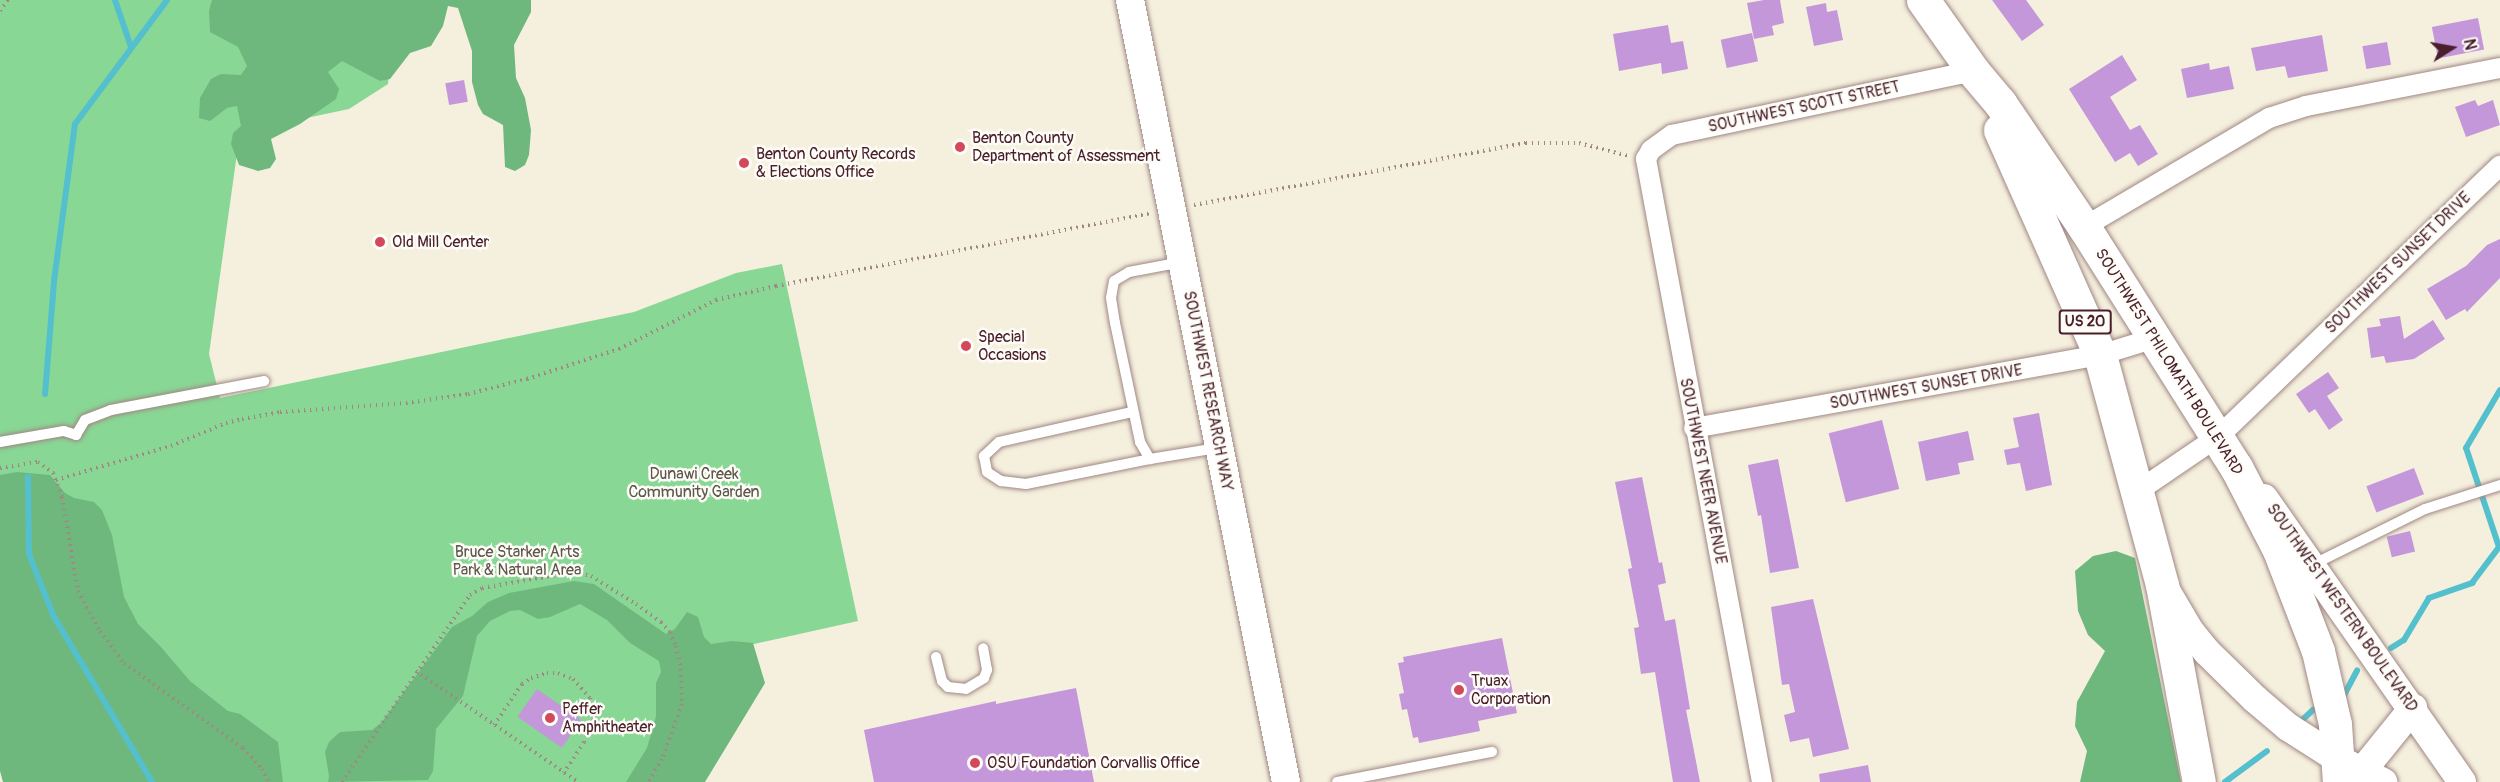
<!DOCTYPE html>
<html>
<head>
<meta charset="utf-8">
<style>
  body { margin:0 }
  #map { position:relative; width:2500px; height:782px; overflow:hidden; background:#f5efdd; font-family:Pangolin,sans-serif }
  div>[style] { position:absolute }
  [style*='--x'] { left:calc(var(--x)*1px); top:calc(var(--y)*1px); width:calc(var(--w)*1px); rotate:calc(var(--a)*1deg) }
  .green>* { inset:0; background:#89d795 }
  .forest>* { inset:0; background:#6eb87e }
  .stream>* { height:6px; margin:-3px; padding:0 3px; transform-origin:3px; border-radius:3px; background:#54c0ce }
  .building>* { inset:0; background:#c397d9; transform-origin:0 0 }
  .path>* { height:4px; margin-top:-2px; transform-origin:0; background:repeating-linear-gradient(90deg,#a08784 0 1.5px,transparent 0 6px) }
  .roads { filter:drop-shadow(0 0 2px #a08784) drop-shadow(0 0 2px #a08784) }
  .lane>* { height:10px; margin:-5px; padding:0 5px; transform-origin:5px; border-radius:5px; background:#fff }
  .street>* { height:20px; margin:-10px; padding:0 10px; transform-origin:10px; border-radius:10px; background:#fff }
  .secondary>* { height:28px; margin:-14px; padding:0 14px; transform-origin:14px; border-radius:14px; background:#fff }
  .highway>* { height:33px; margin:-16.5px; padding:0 16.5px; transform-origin:16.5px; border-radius:16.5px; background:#fff }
  .dots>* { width:16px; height:16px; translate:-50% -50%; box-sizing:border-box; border:3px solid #fdfcf7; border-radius:50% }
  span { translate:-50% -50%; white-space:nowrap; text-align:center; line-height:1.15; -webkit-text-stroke:5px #fdfcf7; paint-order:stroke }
  .shield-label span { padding:2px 4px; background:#fdfcf7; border:2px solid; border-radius:4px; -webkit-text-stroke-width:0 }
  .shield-label { font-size:15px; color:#4a1f2b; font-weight:700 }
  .street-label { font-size:16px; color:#4a1f2b }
  .poi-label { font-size:16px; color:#4a1f2b }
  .left { translate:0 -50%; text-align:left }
  .park-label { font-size:16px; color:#5d564b }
  .north { position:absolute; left:2422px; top:18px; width:60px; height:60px; -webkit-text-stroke:4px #fdfcf7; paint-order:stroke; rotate:79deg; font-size:16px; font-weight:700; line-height:24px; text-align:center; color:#4a1f2b }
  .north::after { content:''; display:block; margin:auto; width:21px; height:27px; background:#4a1f2b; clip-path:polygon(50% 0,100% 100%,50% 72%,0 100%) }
</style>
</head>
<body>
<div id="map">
  <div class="green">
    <div style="clip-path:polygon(0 0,419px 0,392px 40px,388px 84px,349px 109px,240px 132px,209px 354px,220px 398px,634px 312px,736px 273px,782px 264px,858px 621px,718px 652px,688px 782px,122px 782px,0 633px)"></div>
  </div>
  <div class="forest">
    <div style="clip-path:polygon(212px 0,531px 0,531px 12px,514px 45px,516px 78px,525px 98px,531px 130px,529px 155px,525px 165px,515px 171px,505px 167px,503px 125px,483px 114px,478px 105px,472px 82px,472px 51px,458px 8px,448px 6px,443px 26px,431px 46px,410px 53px,390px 79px,380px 81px,342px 61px,328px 72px,339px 89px,336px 99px,300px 124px,271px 139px,276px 159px,270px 168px,258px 171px,239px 165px,231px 144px,233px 133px,241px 126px,237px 106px,227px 108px,210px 121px,199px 118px,200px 98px,211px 79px,221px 74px,241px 75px,247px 66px,238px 47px,210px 32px,209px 11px)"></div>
    <div style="clip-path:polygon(17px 472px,50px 475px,65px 493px,74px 498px,94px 502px,102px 510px,112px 535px,124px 597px,138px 624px,161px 647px,190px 681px,228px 711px,240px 714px,278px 742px,283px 782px,3px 782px,0 771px,0 475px)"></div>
    <div style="clip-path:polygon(2116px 551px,2135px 558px,2181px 782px,2080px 782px,2087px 751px,2075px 726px,2077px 702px,2105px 651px,2088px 635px,2078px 611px,2075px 571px,2093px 556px)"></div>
    <div style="clip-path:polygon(574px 581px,594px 584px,666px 634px,675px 629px,687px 612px,698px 617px,704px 637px,711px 644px,732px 641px,753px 643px,765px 683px,705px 782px,626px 782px,647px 748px,656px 716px,656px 683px,661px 672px,659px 661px,630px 643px,607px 620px,580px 604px,550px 617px,538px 619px,520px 610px,510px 611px,490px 621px,477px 636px,463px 696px,436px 729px,433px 771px,428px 780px,328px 782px,329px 776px,325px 752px,329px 742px,340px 732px,372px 730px,381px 723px,452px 627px,472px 616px,488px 602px,509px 593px)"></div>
  </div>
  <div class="stream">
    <div style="--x:115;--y:0;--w:50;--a:71.2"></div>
    <div style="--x:45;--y:394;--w:113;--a:-85.4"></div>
    <div style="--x:54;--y:281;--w:158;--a:-82.4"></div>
    <div style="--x:75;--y:124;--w:154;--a:-53.4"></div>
    <div style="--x:28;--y:477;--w:77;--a:89.3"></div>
    <div style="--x:29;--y:554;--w:66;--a:68.5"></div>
    <div style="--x:53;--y:615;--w:194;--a:59.3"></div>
    <div style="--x:2391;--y:648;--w:15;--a:-32"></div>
    <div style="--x:2404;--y:640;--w:49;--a:-59.2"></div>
    <div style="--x:2429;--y:598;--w:46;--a:-19.2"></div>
    <div style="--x:2472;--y:583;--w:45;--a:-53.1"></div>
    <div style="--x:2499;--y:547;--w:104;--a:-108.4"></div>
    <div style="--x:2466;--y:448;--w:67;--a:-59.6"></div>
    <div style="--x:2343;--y:697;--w:30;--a:-62"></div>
    <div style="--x:2300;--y:722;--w:18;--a:-43"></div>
    <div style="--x:2225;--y:782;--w:52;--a:-36.4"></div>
  </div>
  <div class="building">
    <div style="clip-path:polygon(1764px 0,1780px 0,1784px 23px,1772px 26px,1774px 35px,1754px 39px,1747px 3px)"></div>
    <div style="clip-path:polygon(1992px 0,2026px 0,2044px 25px,2022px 41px)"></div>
    <div style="clip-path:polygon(1826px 3px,1827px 12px,1837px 10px,1843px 40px,1814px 46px,1806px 7px)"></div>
    <div style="left:2478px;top:18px;width:32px;height:47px;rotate:79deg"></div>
    <div style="clip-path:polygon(1668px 25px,1671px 43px,1683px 41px,1688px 69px,1662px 74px,1661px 63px,1619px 71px,1613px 34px)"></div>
    <div style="left:1752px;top:33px;width:29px;height:32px;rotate:78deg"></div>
    <div style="clip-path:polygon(2322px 35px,2328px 71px,2288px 78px,2285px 66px,2256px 71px,2251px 48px)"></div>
    <div style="left:2387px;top:42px;width:23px;height:25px;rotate:80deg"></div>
    <div style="clip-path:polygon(2122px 55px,2137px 80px,2110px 97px,2130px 130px,2140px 125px,2158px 154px,2138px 166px,2130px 153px,2115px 162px,2069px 89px)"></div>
    <div style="clip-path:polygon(2209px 63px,2210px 70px,2229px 66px,2234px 89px,2187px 98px,2181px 69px)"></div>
    <div style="left:464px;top:80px;width:22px;height:19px;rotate:80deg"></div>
    <div style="clip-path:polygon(2475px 100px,2478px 106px,2493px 100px,2500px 125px,2466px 137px,2455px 107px)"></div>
    <div style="clip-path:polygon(2500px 239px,2500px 278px,2467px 312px,2465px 309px,2446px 320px,2427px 289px,2466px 266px,2487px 245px)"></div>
    <div style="clip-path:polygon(2400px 316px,2404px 339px,2433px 320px,2445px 339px,2414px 359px,2386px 363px,2384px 356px,2371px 358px,2367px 328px,2381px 326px,2379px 319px)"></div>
    <div style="clip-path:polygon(2328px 372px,2339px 388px,2327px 396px,2343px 420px,2329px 430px,2315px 409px,2309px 413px,2296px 394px)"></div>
    <div style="clip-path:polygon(2039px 413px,2052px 485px,2026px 491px,2020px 463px,2007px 465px,2004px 450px,2019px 447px,2013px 418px)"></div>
    <div style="left:1882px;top:420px;width:71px;height:55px;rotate:76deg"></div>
    <div style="clip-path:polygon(1968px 431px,1974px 460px,1958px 463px,1960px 474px,1926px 481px,1918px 442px)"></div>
    <div style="clip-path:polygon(1778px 459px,1799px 568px,1770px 573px,1761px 515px,1758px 516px,1748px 465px)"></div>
    <div style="left:2414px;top:468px;width:28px;height:51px;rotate:69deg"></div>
    <div style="clip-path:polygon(1642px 477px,1659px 563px,1662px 562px,1666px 583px,1658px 585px,1665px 621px,1675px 619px,1690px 709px,1686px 710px,1700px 782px,1673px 782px,1655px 672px,1641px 674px,1634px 628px,1639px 627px,1628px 569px,1632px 568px,1615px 482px)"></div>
    <div style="left:2410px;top:531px;width:21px;height:24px;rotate:76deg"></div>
    <div style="clip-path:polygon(1813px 599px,1849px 749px,1813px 757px,1809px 738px,1790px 742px,1784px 715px,1795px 712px,1789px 684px,1782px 685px,1771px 607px)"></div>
    <div style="clip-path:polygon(1502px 638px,1517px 713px,1478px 721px,1480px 731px,1419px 743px,1418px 737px,1413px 738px,1407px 709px,1402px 710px,1399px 694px,1404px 693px,1398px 663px,1404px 662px,1403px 657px)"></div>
    <div style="clip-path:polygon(1076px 688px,1094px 782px,874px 782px,864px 730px,996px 701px,996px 704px)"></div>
    <div style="left:537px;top:689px;width:54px;height:34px;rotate:35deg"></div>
    <div style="clip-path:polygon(1868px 765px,1871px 782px,1820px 782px,1819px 774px)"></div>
  </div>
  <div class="path">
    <div style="--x:0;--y:11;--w:14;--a:-54"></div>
    <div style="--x:1194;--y:205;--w:338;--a:-10.6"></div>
    <div style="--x:1526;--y:143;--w:53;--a:0"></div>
    <div style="--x:1579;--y:143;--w:52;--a:14.6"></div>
    <div style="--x:0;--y:468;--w:38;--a:-9"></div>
    <div style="--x:38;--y:462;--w:19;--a:36"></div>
    <div style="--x:53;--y:473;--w:26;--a:69"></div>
    <div style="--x:62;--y:497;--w:95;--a:80.3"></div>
    <div style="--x:78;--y:591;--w:46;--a:61.2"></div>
    <div style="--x:100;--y:631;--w:40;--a:53"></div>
    <div style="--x:124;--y:663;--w:146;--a:35.5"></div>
    <div style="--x:243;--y:748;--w:28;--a:48"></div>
    <div style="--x:262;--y:769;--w:15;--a:62"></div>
    <div style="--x:56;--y:480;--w:120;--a:-16.5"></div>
    <div style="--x:171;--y:446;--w:60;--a:-22.7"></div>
    <div style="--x:226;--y:423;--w:16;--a:-14"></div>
    <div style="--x:242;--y:419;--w:39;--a:-10"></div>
    <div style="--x:280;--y:412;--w:126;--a:-4.1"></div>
    <div style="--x:406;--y:403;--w:63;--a:-8.3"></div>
    <div style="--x:468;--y:394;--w:61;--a:-14.3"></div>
    <div style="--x:527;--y:379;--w:97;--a:-18.1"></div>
    <div style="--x:619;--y:349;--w:109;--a:-26.8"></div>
    <div style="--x:716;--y:300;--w:62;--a:-13.1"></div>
    <div style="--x:776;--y:286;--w:382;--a:-11"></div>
    <div style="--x:416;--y:671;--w:196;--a:34.4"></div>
    <div style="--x:494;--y:725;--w:50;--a:-55.7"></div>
    <div style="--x:522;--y:684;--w:11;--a:-34"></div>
    <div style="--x:531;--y:678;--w:17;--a:-17"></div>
    <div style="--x:547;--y:673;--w:11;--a:0"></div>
    <div style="--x:558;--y:673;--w:16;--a:22"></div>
    <div style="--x:573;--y:679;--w:25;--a:48"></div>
    <div style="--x:590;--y:698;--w:21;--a:79"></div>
    <div style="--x:594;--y:719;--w:25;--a:113"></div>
    <div style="--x:584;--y:742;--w:37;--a:123"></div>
    <div style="--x:342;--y:782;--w:227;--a:-55.6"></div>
    <div style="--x:470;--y:595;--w:14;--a:-30"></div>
    <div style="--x:482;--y:588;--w:93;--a:-9.9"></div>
    <div style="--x:574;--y:572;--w:17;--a:13"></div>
    <div style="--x:591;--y:576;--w:53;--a:31.9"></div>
    <div style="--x:636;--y:604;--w:31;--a:36"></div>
    <div style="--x:661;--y:622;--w:13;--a:48"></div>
    <div style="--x:670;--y:632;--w:15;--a:67"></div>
    <div style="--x:676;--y:646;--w:24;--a:78"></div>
    <div style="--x:681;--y:669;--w:35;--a:88"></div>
    <div style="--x:682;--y:704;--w:59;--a:110"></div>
    <div style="--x:662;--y:759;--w:27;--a:121"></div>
  </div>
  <div class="roads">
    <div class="lane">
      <div style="--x:1182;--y:262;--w:54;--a:169.3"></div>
      <div style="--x:1129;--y:272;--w:17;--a:149"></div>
      <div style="--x:1114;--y:281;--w:17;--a:100"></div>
      <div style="--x:1111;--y:298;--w:25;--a:81"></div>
      <div style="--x:1115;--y:323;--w:122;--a:78.1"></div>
      <div style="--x:1140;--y:442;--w:20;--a:60"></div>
      <div style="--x:1150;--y:459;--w:68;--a:-9.3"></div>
      <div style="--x:1132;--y:412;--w:136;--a:167.3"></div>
      <div style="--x:999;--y:442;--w:21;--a:137"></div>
      <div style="--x:984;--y:456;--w:16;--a:79"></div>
      <div style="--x:987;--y:472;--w:17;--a:33"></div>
      <div style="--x:1001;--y:481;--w:25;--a:7"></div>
      <div style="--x:1026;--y:484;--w:126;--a:-11.4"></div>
      <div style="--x:0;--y:442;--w:65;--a:-9.8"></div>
      <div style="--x:64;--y:431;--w:13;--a:18"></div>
      <div style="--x:76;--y:435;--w:17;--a:-59"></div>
      <div style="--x:85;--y:420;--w:28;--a:-21"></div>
      <div style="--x:111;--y:410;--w:156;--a:-10.7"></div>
      <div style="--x:2312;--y:565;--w:126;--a:-26.4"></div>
      <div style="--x:2425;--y:509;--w:79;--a:-17.7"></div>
      <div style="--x:936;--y:657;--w:25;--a:76"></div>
      <div style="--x:942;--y:681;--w:8;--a:45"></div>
      <div style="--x:948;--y:687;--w:18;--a:6"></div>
      <div style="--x:966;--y:689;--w:21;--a:-31"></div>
      <div style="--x:984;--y:678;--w:9;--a:-69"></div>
      <div style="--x:987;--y:670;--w:22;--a:-100"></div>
      <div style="--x:1337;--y:782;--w:158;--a:-11"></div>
    </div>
    <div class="street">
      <div style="--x:2084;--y:227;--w:215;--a:-30.5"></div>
      <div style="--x:2269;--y:118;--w:39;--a:-18"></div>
      <div style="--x:2306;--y:106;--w:198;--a:-11.1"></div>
      <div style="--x:1694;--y:428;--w:413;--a:-10.2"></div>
      <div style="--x:2100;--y:355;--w:58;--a:-17.2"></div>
      <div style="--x:2138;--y:491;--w:98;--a:-34.2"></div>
      <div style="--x:2219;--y:436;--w:390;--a:-43.9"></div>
      <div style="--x:1762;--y:782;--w:634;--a:-100.55"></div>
      <div style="--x:1646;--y:159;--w:10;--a:-61"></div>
      <div style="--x:1651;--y:150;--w:26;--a:-36"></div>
      <div style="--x:1672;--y:135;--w:308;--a:-12"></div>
    </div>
    <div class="secondary">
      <div style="--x:1130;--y:0;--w:797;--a:78.72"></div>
      <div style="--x:2264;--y:498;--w:346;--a:55.1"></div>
      <div style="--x:2167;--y:592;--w:45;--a:59.5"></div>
      <div style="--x:2190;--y:631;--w:27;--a:51"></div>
      <div style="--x:2207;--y:652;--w:67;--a:44.4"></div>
      <div style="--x:2255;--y:699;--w:43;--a:40.3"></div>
      <div style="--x:2288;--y:727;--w:59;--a:32.6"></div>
      <div style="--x:2338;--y:759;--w:51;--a:27.1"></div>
      <div style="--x:2363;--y:770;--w:80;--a:-51.1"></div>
    </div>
    <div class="highway">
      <div style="--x:1923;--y:0;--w:87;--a:54.8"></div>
      <div style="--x:1973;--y:71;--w:42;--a:49.8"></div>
      <div style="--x:2000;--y:103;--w:150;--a:55.9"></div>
      <div style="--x:2084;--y:227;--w:284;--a:57.7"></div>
      <div style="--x:2236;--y:467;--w:93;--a:62.6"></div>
      <div style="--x:2279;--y:550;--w:108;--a:68.9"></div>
      <div style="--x:2318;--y:651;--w:75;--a:76.9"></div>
      <div style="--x:2335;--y:724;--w:58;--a:86.1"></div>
      <div style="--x:2000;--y:130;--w:246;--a:66"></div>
      <div style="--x:2100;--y:355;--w:238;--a:74.9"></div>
      <div style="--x:2162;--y:585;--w:200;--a:79.4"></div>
    </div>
  </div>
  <div class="dots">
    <div style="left:960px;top:147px;background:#d1495b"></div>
    <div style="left:744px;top:163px;background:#d1495b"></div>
    <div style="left:380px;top:242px;background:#d1495b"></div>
    <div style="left:966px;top:346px;background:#d1495b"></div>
    <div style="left:1459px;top:690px;background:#d1495b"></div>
    <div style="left:550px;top:718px;background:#d1495b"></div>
    <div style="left:975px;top:763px;background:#d1495b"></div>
  </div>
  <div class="shield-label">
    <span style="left:2085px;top:322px">US 20</span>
  </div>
  <div class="street-label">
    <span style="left:1804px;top:107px;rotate:-12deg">SOUTHWEST SCOTT STREET</span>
    <span style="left:2398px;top:263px;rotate:-44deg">SOUTHWEST SUNSET DRIVE</span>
    <span style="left:2169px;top:362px;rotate:58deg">SOUTHWEST PHILOMATH BOULEVARD</span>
    <span style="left:1926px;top:387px;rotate:-10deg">SOUTHWEST SUNSET DRIVE</span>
    <span style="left:1208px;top:391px;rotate:79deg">SOUTHWEST RESEARCH WAY</span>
    <span style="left:1703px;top:471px;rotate:79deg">SOUTHWEST NEER AVENUE</span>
    <span style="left:2342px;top:608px;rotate:55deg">SOUTHWEST WESTERN BOULEVARD</span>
  </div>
  <div class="poi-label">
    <span class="left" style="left:972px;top:147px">Benton County<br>Department of Assessment</span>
    <span class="left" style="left:756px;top:163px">Benton County Records<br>&amp; Elections Office</span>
    <span class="left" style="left:392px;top:242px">Old Mill Center</span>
    <span class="left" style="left:978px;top:346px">Special<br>Occasions</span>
    <span class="left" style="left:1471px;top:690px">Truax<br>Corporation</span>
    <span class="left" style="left:562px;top:718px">Peffer<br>Amphitheater</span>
    <span class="left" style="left:987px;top:763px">OSU Foundation Corvallis Office</span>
  </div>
  <div class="park-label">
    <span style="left:694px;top:483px">Dunawi Creek<br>Community Garden</span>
    <span style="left:517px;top:561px">Bruce Starker Arts<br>Park &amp; Natural Area</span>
  </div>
  <div class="north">N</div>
</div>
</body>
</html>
